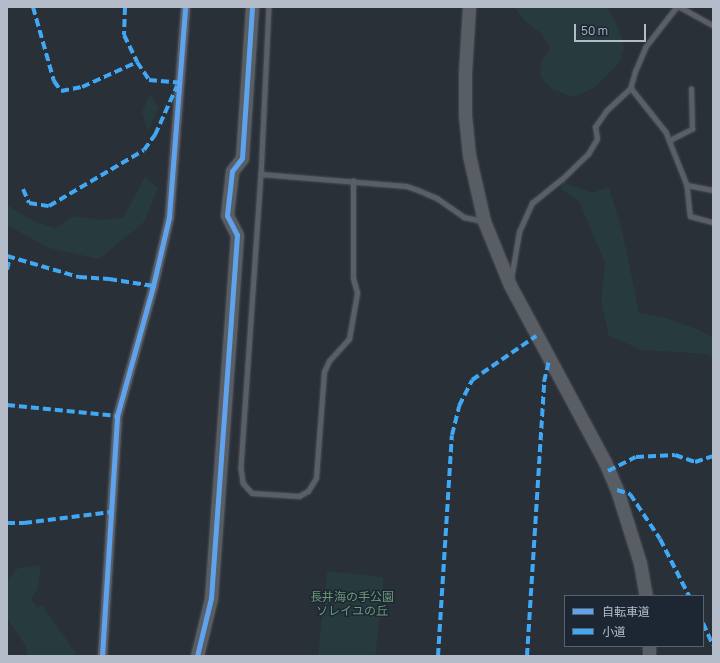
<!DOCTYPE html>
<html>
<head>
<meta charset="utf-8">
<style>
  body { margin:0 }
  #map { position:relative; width:720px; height:663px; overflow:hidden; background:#2a3038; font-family:Manrope,"Noto Sans JP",sans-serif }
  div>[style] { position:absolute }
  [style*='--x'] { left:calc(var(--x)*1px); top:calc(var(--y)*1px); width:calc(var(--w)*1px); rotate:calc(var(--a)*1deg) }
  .green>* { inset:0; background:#273a3e; transform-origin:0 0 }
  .roads { filter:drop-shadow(0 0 1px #484c53) drop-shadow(0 0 1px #484c53) }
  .lane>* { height:4.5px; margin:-2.25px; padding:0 2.25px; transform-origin:2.25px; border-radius:2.25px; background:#5a5e66 }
  .street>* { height:9px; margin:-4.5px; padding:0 4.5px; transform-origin:4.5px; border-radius:4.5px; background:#5a5e66 }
  .secondary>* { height:13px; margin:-6.5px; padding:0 6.5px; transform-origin:6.5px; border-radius:6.5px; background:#595d64 }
  .quiet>* { height:4px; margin-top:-2px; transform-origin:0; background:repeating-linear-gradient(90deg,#3fa9f5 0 8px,transparent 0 12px) }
  .cycleway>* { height:5px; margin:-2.5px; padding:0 2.5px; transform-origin:2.5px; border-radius:2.5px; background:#60a3ed }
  span { translate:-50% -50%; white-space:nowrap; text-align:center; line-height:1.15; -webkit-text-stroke:3px #1d2633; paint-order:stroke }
  .park-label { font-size:12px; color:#6b9a76 }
  .frame { position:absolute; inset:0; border:8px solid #b4bcc9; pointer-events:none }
  .legend { position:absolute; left:564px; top:595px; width:140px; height:52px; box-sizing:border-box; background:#1d2633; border:1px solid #59626f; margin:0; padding:5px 7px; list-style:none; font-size:12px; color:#b4bcc9 }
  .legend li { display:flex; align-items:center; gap:8px; height:20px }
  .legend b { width:20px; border:1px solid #59626f }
  .scale { position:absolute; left:574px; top:24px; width:72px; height:18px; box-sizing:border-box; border:2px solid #b4bcc9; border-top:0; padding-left:5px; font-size:12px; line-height:14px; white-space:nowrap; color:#b4bcc9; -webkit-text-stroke:3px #1d2633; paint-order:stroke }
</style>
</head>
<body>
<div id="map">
  <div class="green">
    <div style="clip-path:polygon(514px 7px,608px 8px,619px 30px,624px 48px,619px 63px,594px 88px,574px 97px,551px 89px,541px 77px,541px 62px,550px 48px,542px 34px,527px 23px)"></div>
    <div style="clip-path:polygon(150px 94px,159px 108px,148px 131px,142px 112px)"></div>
    <div style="clip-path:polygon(145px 177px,158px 188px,144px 222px,99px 259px,49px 248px,7px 225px,7px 205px,31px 220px,55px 228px,74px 216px,100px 220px,123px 218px)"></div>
    <div style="clip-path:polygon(563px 182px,592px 193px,609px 187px,623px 235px,639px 313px,662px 317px,697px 329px,713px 338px,713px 359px,708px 354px,642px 350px,609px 336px,601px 301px,605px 263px,579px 201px,561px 189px)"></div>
    <div style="clip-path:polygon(41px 565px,38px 588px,31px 599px,37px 608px,43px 605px,48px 614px,78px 656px,25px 656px,27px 655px,26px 646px,7px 619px,7px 582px,18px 568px)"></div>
    <div style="left:327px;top:571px;width:57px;height:86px;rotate:6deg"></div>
  </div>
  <div class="roads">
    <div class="lane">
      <div style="--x:269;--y:7;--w:167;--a:92.7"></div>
      <div style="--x:261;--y:174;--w:295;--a:93.9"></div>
      <div style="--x:241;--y:468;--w:15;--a:82"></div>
      <div style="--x:243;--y:483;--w:13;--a:48"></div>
      <div style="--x:252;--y:493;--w:47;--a:3.7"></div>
      <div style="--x:299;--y:496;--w:10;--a:-29"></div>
      <div style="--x:308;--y:491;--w:15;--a:-58"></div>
      <div style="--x:316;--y:478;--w:106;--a:-85.7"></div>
      <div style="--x:324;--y:372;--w:12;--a:-66"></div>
      <div style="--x:329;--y:361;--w:30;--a:-48"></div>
      <div style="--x:349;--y:339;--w:47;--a:-80.1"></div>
      <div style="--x:357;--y:293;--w:16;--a:-105"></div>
      <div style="--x:353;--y:278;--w:97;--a:-90"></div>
      <div style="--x:677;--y:7;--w:51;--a:127.8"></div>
      <div style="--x:646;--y:47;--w:25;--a:113"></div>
      <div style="--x:636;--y:70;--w:19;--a:106"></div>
      <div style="--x:631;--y:88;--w:56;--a:51.5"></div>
      <div style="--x:666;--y:132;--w:57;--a:68.4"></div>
      <div style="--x:687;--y:185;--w:26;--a:11"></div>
      <div style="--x:680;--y:7;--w:38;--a:29"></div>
      <div style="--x:670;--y:140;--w:25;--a:-27"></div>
      <div style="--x:692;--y:129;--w:40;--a:-91.4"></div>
      <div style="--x:261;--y:174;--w:145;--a:4.7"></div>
      <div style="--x:406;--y:186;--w:13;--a:18"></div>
      <div style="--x:418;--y:190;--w:21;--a:23"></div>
      <div style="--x:437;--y:198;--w:33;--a:35"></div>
      <div style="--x:464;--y:217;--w:19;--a:12"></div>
      <div style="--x:687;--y:185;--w:31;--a:84"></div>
      <div style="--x:690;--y:216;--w:24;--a:15"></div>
      <div style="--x:511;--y:279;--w:48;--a:-80.3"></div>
      <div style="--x:519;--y:232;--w:32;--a:-66"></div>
      <div style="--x:532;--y:203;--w:38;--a:-39"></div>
      <div style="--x:562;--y:179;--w:36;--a:-44"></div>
      <div style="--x:588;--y:154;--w:17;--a:-59"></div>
      <div style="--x:597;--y:139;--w:12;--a:-99"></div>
      <div style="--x:595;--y:127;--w:19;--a:-55"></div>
      <div style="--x:606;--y:111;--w:34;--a:-43"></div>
    </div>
    <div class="street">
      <div style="--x:102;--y:656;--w:240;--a:-86.4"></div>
      <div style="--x:117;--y:416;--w:135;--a:-74.5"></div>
      <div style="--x:153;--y:286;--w:71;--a:-76.9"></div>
      <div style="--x:169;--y:217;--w:211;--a:-85.6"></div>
    </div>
    <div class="secondary">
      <div style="--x:469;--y:7;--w:66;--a:93.5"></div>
      <div style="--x:465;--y:73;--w:42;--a:90"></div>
      <div style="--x:465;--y:115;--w:40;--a:84.3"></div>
      <div style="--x:469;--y:155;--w:68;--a:77.2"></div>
      <div style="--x:484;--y:221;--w:69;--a:67.9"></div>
      <div style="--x:510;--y:285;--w:201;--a:61.8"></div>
      <div style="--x:605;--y:462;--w:30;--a:67"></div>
      <div style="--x:617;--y:490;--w:77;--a:72.5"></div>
      <div style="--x:640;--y:563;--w:34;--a:80"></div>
      <div style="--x:197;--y:656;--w:60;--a:-76.4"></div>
      <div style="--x:211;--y:598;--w:364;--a:-85.9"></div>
      <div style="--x:237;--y:235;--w:22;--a:-117"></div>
      <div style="--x:227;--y:215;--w:44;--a:-83.5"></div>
      <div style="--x:232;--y:171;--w:16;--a:-52"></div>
      <div style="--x:242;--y:158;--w:151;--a:-86.2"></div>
      <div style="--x:649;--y:656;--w:10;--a:-90"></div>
    </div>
  </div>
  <div class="quiet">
    <div style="--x:33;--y:7;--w:77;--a:74.2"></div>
    <div style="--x:54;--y:81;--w:12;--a:55"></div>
    <div style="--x:61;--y:91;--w:21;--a:-11"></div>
    <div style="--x:82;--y:87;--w:60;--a:-24.4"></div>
    <div style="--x:125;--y:7;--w:28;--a:92"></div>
    <div style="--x:124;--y:35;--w:30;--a:64"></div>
    <div style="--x:137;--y:62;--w:22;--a:56"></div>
    <div style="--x:149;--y:80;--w:32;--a:5"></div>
    <div style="--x:23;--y:189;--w:15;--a:67"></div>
    <div style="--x:29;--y:203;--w:20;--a:9"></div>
    <div style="--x:49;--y:206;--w:110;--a:-30.5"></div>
    <div style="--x:144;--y:150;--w:19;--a:-54"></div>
    <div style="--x:155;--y:135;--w:54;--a:-65.8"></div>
    <div style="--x:7;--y:256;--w:75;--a:16.3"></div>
    <div style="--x:79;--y:277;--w:30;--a:4"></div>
    <div style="--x:109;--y:279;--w:45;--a:9"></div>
    <div style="--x:7;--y:270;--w:13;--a:-77"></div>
    <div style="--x:7;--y:405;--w:111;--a:5.7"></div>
    <div style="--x:608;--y:471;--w:31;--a:-27"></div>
    <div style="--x:636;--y:457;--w:39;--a:-3"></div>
    <div style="--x:675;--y:455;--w:21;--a:19"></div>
    <div style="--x:695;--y:462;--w:19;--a:-18"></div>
    <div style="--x:617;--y:490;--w:14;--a:17"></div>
    <div style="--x:630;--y:494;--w:54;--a:56.3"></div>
    <div style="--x:660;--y:539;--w:64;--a:63"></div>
    <div style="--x:7;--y:523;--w:17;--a:0"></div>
    <div style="--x:24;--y:523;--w:88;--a:-7.2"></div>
    <div style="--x:703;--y:623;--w:24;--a:66"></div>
    <div style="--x:438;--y:656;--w:221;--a:-86.4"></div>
    <div style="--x:452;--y:435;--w:30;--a:-76"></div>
    <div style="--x:459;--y:406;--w:29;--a:-63"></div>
    <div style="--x:472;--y:380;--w:78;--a:-34.5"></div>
    <div style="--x:527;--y:656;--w:275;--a:-86.4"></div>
    <div style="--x:544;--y:382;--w:23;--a:-77"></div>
  </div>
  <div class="cycleway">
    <div style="--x:102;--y:656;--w:240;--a:-86.4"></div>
    <div style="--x:117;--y:416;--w:135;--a:-74.5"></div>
    <div style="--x:153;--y:286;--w:71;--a:-76.9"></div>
    <div style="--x:169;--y:217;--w:211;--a:-85.6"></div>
    <div style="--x:197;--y:656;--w:60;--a:-76.4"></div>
    <div style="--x:211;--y:598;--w:364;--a:-85.9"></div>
    <div style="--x:237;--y:235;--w:22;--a:-117"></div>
    <div style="--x:227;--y:215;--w:44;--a:-83.5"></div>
    <div style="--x:232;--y:171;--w:16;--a:-52"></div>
    <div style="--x:242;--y:158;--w:151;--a:-86.2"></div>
  </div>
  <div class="park-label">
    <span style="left:352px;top:604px">長井海の手公園<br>ソレイユの丘</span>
  </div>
  <div class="frame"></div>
  <ul class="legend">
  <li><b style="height:5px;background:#60a3ed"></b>自転車道</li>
  <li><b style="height:5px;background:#3fa9f5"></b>小道</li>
  </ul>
  <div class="scale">50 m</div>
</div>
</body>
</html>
